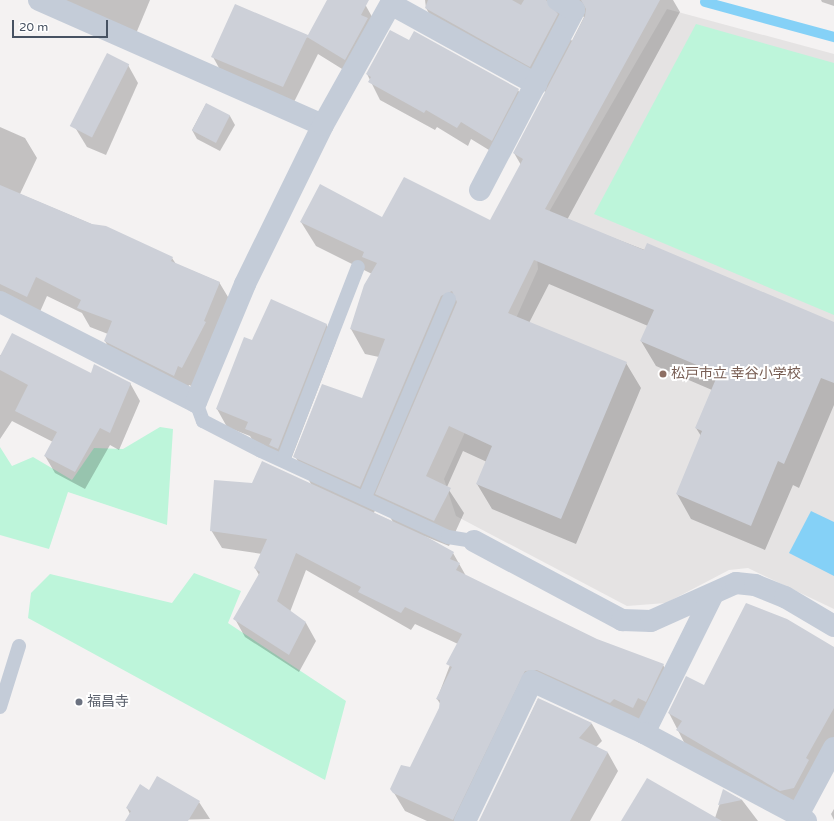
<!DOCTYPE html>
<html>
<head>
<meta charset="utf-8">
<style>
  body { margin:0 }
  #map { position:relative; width:834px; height:821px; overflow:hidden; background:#f4f2f2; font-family:"Varela Round","Noto Sans JP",sans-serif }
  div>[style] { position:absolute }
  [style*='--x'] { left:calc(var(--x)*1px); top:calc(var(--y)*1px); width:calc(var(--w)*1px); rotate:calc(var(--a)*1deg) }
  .education>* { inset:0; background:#e5e3e3 }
  .green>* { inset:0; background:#bdf5da }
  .water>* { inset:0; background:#85d1f7 }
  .shadow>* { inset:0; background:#0003 }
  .stream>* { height:10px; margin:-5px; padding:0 5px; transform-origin:5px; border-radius:5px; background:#85d1f7 }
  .building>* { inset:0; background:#cdd0d8; transform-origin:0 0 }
  .lane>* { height:14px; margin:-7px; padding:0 7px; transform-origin:7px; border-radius:7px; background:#c4ccd8 }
  .street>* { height:22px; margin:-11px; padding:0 11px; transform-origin:11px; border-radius:11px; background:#c4ccd8 }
  .dots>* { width:11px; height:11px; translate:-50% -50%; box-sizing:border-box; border:2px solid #fff; border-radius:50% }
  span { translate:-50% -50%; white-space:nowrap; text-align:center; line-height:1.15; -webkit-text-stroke:4px #fff; paint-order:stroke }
  .education-label { font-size:14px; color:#785e54 }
  .left { translate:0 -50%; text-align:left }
  .worship-label { font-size:14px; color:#5b616d }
  .scale { position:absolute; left:12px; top:20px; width:96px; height:18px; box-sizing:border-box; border:2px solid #475262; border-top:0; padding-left:5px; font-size:12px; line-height:14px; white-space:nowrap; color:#475262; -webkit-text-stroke:3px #fff; paint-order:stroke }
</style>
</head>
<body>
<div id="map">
  <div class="education">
    <div style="clip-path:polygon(667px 9px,834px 54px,834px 609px,748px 568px,729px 570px,666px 603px,627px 606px,456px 516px,444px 479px,538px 269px,535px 236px)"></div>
  </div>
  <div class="green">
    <div style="clip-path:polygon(696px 24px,834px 63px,834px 315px,594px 214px)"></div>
    <div style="clip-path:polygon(160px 427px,173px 429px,167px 525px,68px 492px,49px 549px,0 535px,0 447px,12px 466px,33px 457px,72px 480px,94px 448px,123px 449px)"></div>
    <div style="clip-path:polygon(194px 573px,241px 591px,228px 623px,346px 701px,325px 780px,28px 618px,31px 593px,50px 574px,172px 603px)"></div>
  </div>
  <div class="water">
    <div style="clip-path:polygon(811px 511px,834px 522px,834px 576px,789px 553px)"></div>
  </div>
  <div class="shadow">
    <div style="clip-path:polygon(53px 0,150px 0,135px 36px)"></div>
    <div style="clip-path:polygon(328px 0,356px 0,366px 6px,376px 24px,355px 77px,318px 54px,293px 104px,223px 75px,213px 57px,308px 37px)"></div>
    <div style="clip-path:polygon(evenodd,425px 0,673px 0,680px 12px,567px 220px,834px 323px,834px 405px,799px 488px,793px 485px,765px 550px,691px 519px,677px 494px,701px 436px,696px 428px,712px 390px,656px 366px,641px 341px,648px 326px,549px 284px,529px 323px,626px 363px,641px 388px,576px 544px,492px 509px,477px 484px,487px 462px,463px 451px,447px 487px,464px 513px,449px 546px,424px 536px,453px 553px,466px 576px,597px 640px,663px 665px,674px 683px,643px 725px,535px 688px,468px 821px,427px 821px,405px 811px,391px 788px,411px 769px,441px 705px,437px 699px,458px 644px,415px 624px,411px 630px,306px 570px,290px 612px,306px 623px,316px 641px,299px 672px,245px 637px,235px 619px,259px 575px,255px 568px,262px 554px,222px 548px,211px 530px,253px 484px,311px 484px,295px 456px,363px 399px,379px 357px,365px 354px,351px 329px,372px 274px,316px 246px,301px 222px,383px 218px,491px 222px,521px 165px,514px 153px,546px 92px,440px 33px,426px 8px,425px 0,580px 14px,584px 17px,572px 41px,561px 23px,580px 14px,425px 0,379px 499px,393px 522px,374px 513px,379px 499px)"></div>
    <div style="clip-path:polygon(821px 0,834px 0,834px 6px,822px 2px)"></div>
    <div style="clip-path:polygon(410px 42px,518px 90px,528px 107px,502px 158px,471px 139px,468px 146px,437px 127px,435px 130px,380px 100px,367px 74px)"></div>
    <div style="clip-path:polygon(128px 65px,138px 83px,106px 155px,87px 147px,76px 129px)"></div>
    <div style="clip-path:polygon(206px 104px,230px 116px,235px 125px,220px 151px,197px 139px,192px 130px)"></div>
    <div style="clip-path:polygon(0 127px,25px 138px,37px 158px,20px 194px,172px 258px,176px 264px,219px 282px,231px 302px,194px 387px,189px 385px,185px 395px,116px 361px,105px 341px,108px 334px,90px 327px,82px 313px,47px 296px,39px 314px,0 297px)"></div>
    <div style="clip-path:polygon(326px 324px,336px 342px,288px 467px,257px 447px,250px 436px,227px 427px,217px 409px,253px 341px)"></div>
    <div style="clip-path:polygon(0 355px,130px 383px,140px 401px,119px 450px,110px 445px,85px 489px,55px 473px,45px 456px,53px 442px,12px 421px,0 439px)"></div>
    <div style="clip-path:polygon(834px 650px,834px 739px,791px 809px,687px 748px,669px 713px,704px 687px)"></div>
    <div style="clip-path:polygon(538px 699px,592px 724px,602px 741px,596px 747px,608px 753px,618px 771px,590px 821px,480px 821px)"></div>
    <div style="clip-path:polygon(150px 791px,199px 802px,210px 819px,127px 821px,130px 814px,127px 808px)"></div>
    <div style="clip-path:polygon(724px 791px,742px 800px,758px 821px,622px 821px,715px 818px)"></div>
    <div style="clip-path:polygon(834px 809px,834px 820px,831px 814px)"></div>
  </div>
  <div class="stream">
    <div style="--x:705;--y:2;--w:134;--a:15.2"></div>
  </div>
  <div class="building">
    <div style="clip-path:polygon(327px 0,369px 0,361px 15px,368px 18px,345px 60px,307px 37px,283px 87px,211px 57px,235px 4px,308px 35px)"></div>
    <div style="clip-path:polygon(428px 0,512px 0,521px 5px,524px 0,546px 0,558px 14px,530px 67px,425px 8px)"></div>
    <div style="clip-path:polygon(581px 0,660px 0,545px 209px,644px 250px,647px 243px,834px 322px,834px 383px,821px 378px,784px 464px,778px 461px,751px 526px,676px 494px,702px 431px,695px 428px,718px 374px,640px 341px,654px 310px,534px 260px,508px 313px,627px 362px,561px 519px,476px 484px,492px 446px,449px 426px,426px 476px,451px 488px,434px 521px,375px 494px,457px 302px,452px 291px,441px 296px,360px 487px,293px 457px,322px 384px,362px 398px,385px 339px,350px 329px,364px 285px,377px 263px,362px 257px,364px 252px,300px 222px,320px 184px,382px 217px,404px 177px,490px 220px,523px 159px,513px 153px,585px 16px,586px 9px)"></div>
    <div style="clip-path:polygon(390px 30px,409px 40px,414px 31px,519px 89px,492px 141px,461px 122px,457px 128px,426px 110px,424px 113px,368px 82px,371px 77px,366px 74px)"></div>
    <div style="left:107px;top:53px;width:25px;height:82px;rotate:27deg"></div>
    <div style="left:206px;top:103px;width:27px;height:31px;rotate:27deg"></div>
    <div style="clip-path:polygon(0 185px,92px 224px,106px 226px,173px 257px,171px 261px,220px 282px,204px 321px,206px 322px,182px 368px,178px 366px,174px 376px,104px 341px,112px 321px,77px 308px,81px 300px,36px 277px,27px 297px,0 284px)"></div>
    <div style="clip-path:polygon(271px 299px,327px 324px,278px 449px,269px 445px,272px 439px,245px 429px,248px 422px,216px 409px,244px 337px,252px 340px)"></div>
    <div style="clip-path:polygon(12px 333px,91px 373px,94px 364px,131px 383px,110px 433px,100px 428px,75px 472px,44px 456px,57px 432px,15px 411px,28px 385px,0 370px,0 356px)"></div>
    <div style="clip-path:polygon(262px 461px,427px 537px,454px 552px,450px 559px,460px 563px,456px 570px,597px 639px,664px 664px,646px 702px,638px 698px,633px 708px,614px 699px,610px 703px,537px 670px,525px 671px,453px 820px,393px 793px,390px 789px,401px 765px,410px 767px,439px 708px,440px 700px,436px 699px,452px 667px,446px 664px,462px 634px,405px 607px,401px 613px,358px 592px,361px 587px,296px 553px,277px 601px,306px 622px,289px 655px,233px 619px,260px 572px,254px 568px,267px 539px,210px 531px,214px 480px,252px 483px)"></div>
    <div style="clip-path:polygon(746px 603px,787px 619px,834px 647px,834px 708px,806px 758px,809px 760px,794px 788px,780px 791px,676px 730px,682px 721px,668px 713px,686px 676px,704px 685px)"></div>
    <div style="clip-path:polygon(538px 698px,592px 723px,579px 738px,608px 752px,570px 821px,479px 821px)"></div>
    <div style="clip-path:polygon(157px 776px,200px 801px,188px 821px,125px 821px,131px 811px,126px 808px,140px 784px,149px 790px)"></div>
    <div style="clip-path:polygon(647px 778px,722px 821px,621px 821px)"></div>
    <div style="clip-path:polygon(723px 789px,742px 800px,718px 805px)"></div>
  </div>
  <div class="lane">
    <div style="--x:196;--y:402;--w:20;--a:70"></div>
    <div style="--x:203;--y:421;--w:65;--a:27.3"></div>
    <div style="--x:261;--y:451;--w:206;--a:24.7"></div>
    <div style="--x:448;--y:537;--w:26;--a:9"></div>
    <div style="--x:283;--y:460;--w:207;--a:-68.8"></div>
    <div style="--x:365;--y:497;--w:215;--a:-67"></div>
    <div style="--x:0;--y:707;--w:64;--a:-72.7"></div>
  </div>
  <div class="street">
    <div style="--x:39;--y:0;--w:310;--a:23.8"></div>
    <div style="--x:391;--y:4;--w:166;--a:28.9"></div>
    <div style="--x:480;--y:190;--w:203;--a:-62.4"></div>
    <div style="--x:574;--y:10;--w:19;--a:-148"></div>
    <div style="--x:0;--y:302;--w:220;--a:27"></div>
    <div style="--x:196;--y:402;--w:128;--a:-67.4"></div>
    <div style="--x:245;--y:284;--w:177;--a:-63.9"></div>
    <div style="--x:323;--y:125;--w:143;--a:-60.8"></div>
    <div style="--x:474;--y:541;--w:168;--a:28.1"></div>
    <div style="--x:622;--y:620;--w:29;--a:2"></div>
    <div style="--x:651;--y:621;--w:93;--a:-24.1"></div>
    <div style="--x:736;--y:583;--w:19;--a:6"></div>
    <div style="--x:755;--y:585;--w:32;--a:22"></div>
    <div style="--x:785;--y:597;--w:57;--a:30.6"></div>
    <div style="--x:644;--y:733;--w:155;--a:-63.6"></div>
    <div style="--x:465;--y:821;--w:155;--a:-64.4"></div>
    <div style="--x:532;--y:681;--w:123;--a:24.9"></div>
    <div style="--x:644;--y:733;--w:174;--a:28"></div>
    <div style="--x:806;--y:821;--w:10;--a:-143"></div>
    <div style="--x:798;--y:815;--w:76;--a:-61.8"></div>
  </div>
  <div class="dots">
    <div style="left:663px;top:374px;background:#8d6e63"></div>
    <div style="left:79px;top:702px;background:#6b7280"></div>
  </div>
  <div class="education-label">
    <span class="left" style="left:671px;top:374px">松戸市立 幸谷小学校</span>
  </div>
  <div class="worship-label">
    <span class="left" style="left:87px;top:702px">福昌寺</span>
  </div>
  <div class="scale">20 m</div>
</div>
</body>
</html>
